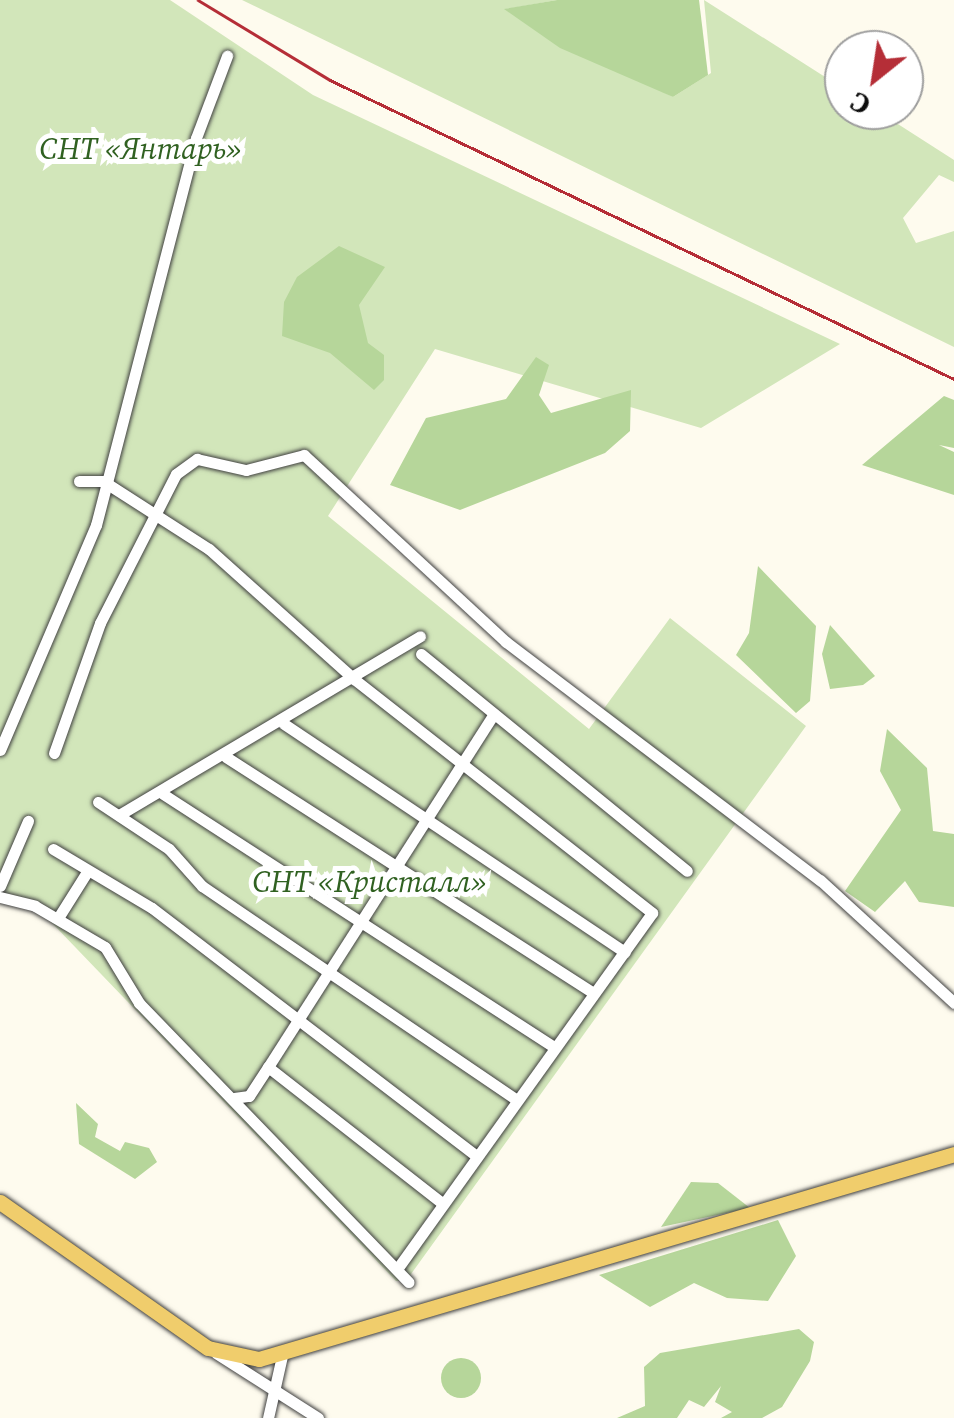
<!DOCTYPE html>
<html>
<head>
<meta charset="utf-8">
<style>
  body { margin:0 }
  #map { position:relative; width:954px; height:1418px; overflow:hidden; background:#fefbee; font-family:"Source Serif 4",serif }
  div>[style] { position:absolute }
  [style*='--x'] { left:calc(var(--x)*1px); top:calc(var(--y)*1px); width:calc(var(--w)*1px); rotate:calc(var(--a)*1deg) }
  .green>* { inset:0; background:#d2e6ba }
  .forest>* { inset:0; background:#b6d69a }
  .round { border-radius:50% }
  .roads { filter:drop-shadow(0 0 2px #404040) drop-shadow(0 0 2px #404040) }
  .minor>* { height:11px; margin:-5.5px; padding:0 5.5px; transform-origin:5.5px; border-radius:5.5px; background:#fff }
  .major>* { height:15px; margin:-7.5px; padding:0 7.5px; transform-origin:7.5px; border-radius:7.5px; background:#f0cd6c }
  .rail>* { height:2.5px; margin:-1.25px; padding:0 1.25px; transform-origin:1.25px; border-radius:1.25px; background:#b52e37 }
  span { translate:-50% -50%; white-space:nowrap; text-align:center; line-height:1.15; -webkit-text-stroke:10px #fff; paint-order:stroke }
  .park-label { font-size:30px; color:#306121; font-style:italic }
  .north { position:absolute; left:824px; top:30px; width:100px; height:100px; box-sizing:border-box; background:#fff; border:2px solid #9e9e9e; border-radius:50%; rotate:210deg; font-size:28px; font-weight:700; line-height:40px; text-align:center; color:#0d0d0d }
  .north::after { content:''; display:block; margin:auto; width:35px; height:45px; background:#b52e37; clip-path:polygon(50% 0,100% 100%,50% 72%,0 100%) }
</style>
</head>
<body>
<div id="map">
  <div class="green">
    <div style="clip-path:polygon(0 0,170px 0,313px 95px,840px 344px,701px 428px,435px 349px,328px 516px,589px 729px,670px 618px,806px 726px,406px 1281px,396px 1281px,52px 923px,0 890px)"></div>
    <div style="clip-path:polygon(242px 0,557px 0,506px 9px,673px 97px,711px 73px,704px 0,844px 89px,844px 110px,876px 110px,954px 160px,954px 182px,939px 175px,903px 218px,916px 243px,954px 231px,954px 347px)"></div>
  </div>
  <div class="forest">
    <div style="clip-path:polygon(557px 0,699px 0,708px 75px,673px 97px,560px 48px,504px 9px)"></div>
    <div style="clip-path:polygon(339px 246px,385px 267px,359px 305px,368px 343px,384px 355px,384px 380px,374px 390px,330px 353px,282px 336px,284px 302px,297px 277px)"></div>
    <div style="clip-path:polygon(536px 357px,549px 365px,539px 395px,551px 413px,631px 390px,630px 431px,605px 453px,460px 510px,390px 485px,426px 418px,506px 399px)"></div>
    <div style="clip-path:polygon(944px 396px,954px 400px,954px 448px,939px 445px,954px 452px,954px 495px,862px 465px)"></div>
    <div style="clip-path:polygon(758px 566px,816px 626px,810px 701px,796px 713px,736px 655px,749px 633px)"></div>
    <div style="clip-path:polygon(830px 625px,875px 676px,863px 685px,830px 689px,822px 654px)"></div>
    <div style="clip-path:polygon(887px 729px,927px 768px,933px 831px,954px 834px,954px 907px,919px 902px,905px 881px,875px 912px,845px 891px,901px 810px,880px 771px)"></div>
    <div style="clip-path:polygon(76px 1103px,98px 1124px,95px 1137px,120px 1151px,125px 1142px,149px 1148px,157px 1162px,135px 1179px,79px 1144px)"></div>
    <div style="clip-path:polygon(691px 1182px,718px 1183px,750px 1208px,661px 1227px)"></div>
    <div style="clip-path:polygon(778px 1220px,796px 1256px,768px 1301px,727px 1298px,694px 1283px,650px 1307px,599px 1275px)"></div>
    <div style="clip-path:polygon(799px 1329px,814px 1342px,810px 1361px,782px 1407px,762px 1418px,721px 1418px,732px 1412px,715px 1402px,721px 1386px,704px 1407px,689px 1400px,677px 1418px,617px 1418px,645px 1406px,644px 1367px,660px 1353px)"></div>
    <div class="round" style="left:441px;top:1358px;width:40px;height:40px"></div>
  </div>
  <div class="roads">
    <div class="minor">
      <div style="--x:79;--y:481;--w:24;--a:0"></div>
      <div style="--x:103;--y:481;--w:126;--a:32.7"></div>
      <div style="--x:209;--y:549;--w:195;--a:41.9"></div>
      <div style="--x:354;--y:679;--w:379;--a:38.1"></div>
      <div style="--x:652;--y:913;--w:433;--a:125.6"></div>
      <div style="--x:421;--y:654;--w:343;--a:39.2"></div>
      <div style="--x:284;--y:724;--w:410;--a:33.8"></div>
      <div style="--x:0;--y:750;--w:245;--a:-66.9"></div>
      <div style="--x:96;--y:525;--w:400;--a:-75.5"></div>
      <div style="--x:196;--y:138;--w:88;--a:-69.3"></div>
      <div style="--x:54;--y:753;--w:138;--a:-70.5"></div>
      <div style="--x:100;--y:623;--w:167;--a:-63"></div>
      <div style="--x:176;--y:474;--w:26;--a:-36"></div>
      <div style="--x:197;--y:459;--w:50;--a:12.7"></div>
      <div style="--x:246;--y:470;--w:60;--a:-14.5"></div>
      <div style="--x:304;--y:455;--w:275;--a:42.8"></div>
      <div style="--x:506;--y:642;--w:394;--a:37.2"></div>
      <div style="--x:820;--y:880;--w:182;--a:42.5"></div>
      <div style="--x:226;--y:757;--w:436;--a:32.7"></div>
      <div style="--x:163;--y:794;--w:464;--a:32.9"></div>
      <div style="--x:98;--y:802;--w:85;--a:33.5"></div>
      <div style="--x:169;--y:849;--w:50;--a:48.3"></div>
      <div style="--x:202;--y:886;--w:379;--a:34.2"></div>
      <div style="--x:119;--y:815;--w:350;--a:-30.7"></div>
      <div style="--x:53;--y:849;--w:115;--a:30.8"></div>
      <div style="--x:152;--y:908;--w:407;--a:37.4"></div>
      <div style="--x:0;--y:886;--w:71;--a:-66.7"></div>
      <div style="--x:0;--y:897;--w:36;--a:14"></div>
      <div style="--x:35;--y:906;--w:81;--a:30.4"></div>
      <div style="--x:105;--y:947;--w:66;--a:58.7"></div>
      <div style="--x:139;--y:1003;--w:388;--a:46"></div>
      <div style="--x:58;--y:918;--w:54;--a:-57.8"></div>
      <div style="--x:268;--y:1067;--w:221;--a:38"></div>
      <div style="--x:234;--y:1098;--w:15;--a:-8"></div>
      <div style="--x:249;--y:1096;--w:35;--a:-57"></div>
      <div style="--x:268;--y:1067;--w:419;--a:-57.4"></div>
      <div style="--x:216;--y:1353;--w:121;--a:32.5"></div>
      <div style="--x:268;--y:1418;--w:64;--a:-77.3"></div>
    </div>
    <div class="major">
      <div style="--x:0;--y:1202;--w:254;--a:35.1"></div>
      <div style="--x:208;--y:1348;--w:52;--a:12.2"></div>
      <div style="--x:259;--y:1359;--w:725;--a:-16.43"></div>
    </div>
  </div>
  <div class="rail">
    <div style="--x:198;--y:0;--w:154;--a:31.2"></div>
    <div style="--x:330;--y:80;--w:692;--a:25.6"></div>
  </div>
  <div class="park-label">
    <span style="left:141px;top:149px">СНТ «Янтарь»</span>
    <span style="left:370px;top:882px">СНТ «Кристалл»</span>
  </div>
  <div class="north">С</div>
</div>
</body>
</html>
